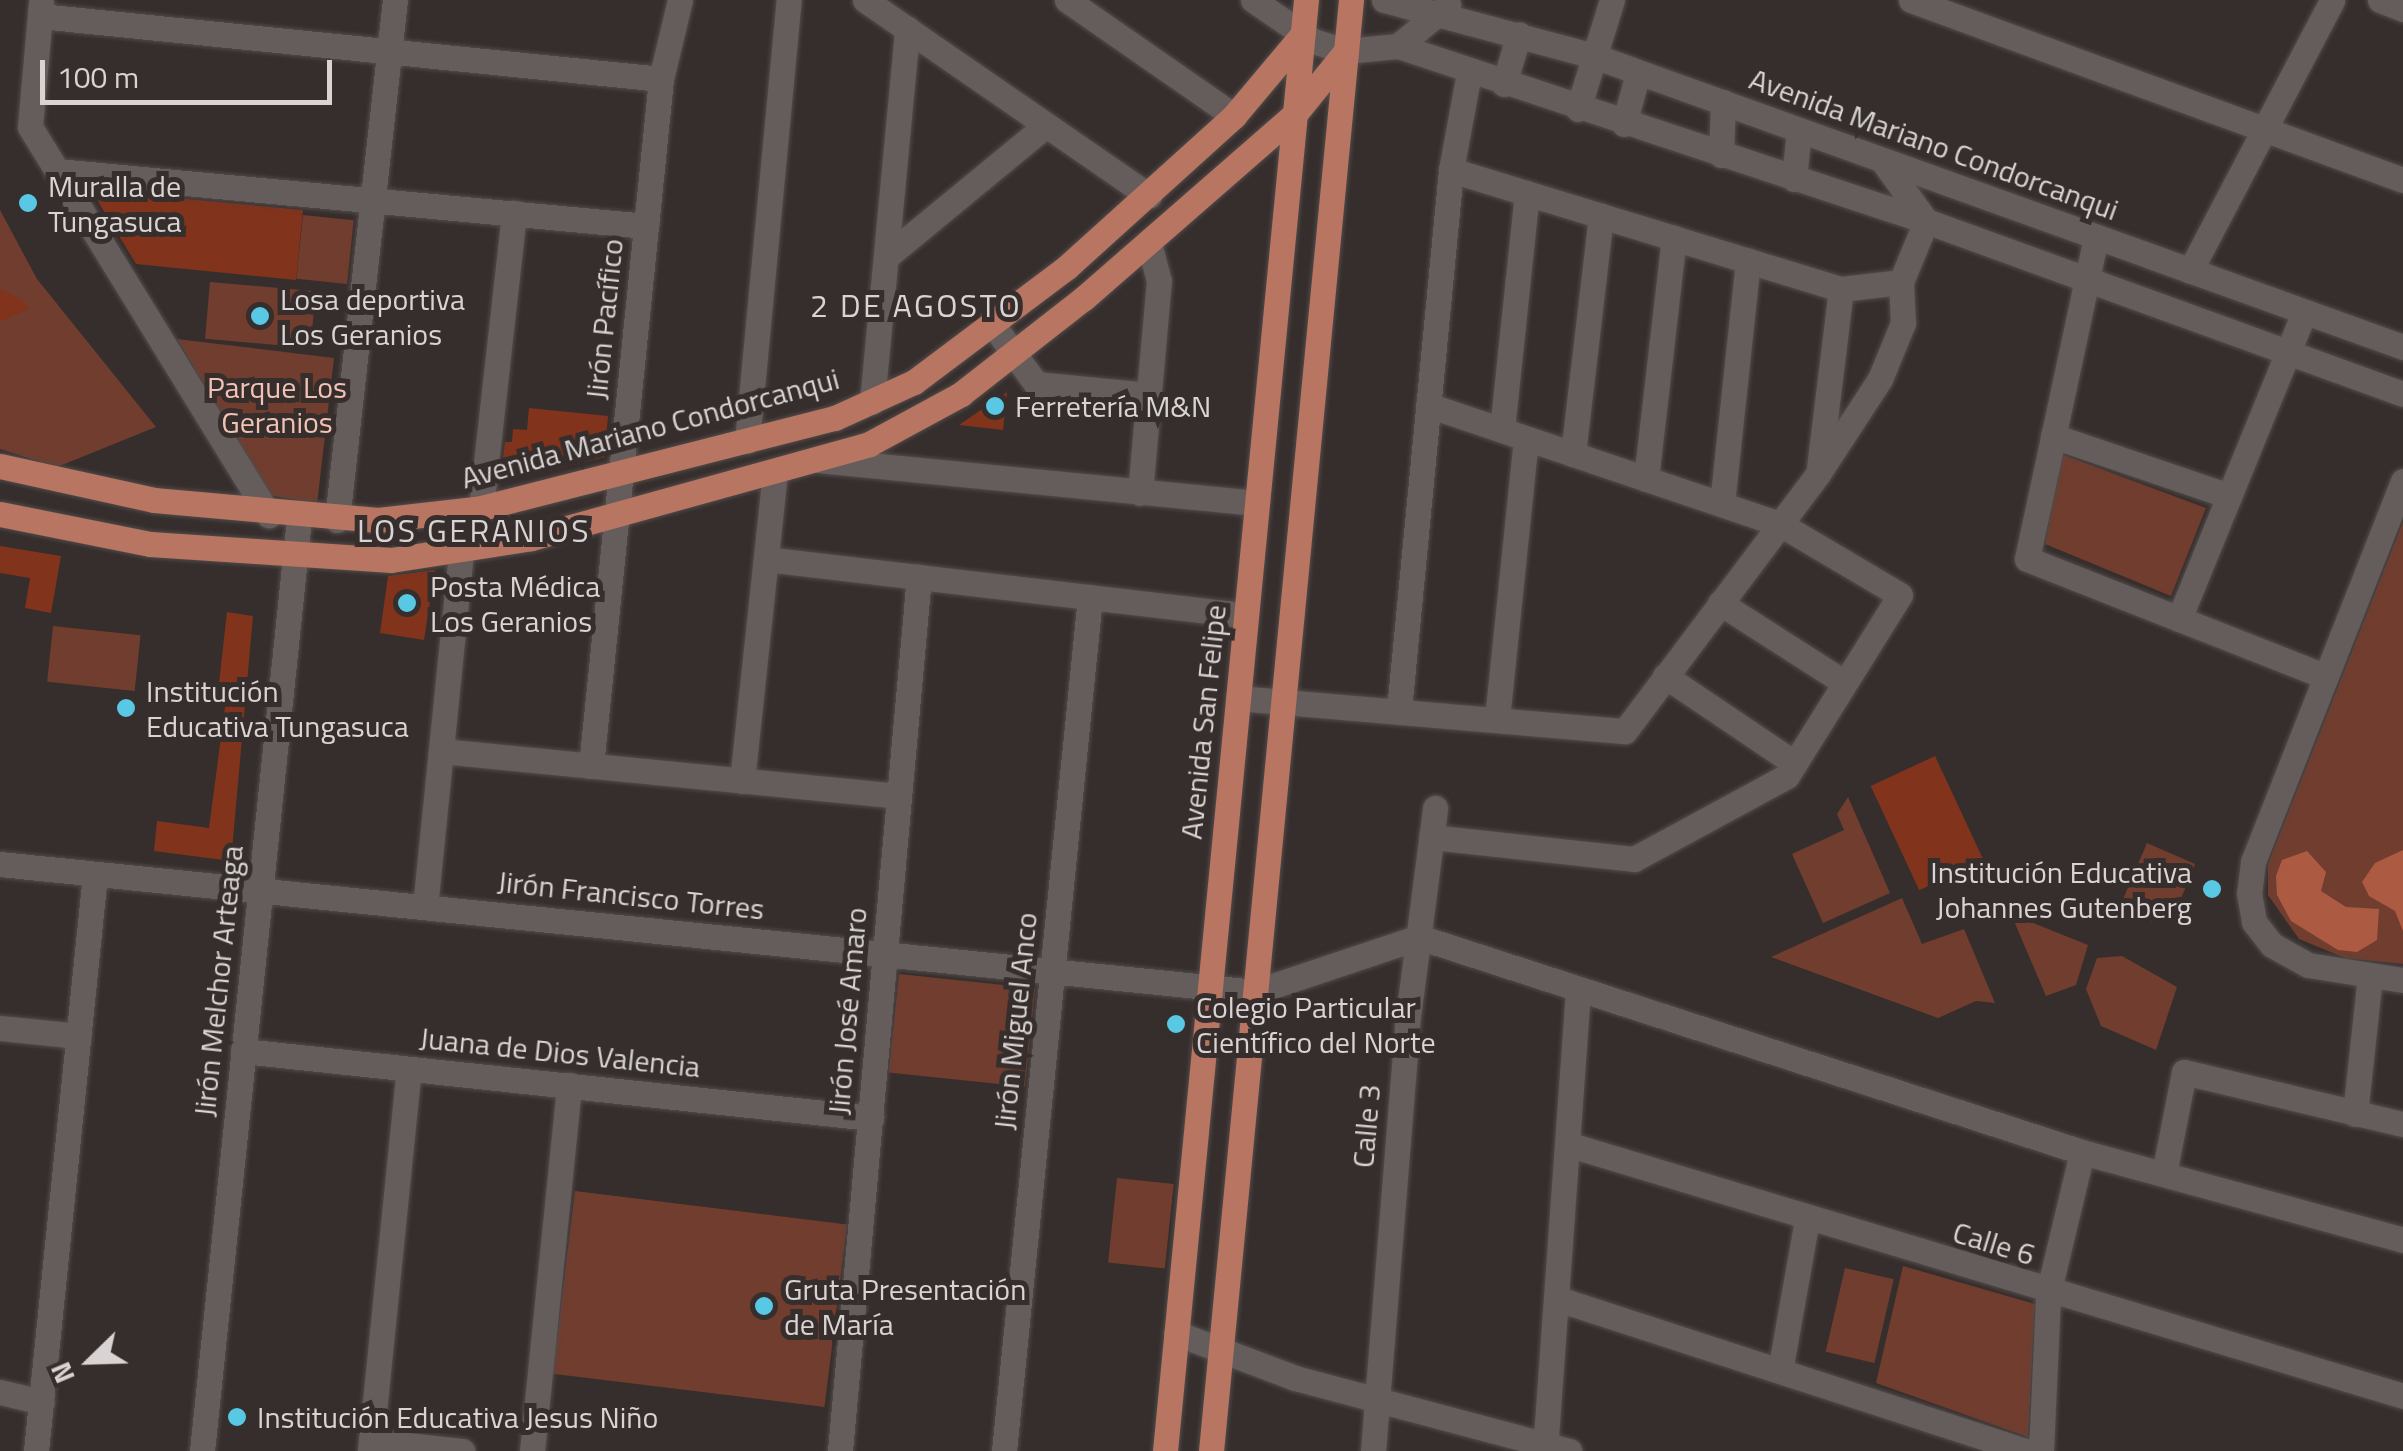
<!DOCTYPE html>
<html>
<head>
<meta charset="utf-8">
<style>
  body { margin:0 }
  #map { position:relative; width:2403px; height:1451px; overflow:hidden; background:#352e2c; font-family:"Titillium Web",sans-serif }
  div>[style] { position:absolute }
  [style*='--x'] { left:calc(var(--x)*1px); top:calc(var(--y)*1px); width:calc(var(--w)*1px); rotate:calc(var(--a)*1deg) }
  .green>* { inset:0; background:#713d2e; transform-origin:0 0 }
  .water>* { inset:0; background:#ad5a43 }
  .building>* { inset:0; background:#81331c; transform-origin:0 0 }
  .roads { filter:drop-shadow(0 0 2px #524b4a) drop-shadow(0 0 2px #524b4a) }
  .minor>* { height:25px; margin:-12.5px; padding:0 12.5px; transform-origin:12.5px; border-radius:12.5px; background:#655d5b }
  .major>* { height:25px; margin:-12.5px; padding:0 12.5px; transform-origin:12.5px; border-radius:12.5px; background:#b87662 }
  .dots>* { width:28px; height:28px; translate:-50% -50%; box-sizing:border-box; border:5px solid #352e2c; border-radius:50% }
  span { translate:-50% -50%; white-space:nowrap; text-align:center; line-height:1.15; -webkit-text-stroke:10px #352e2c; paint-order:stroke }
  .street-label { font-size:30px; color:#d9d4d3 }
  .poi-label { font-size:30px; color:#d9d4d3 }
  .left { translate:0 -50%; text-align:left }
  .right { translate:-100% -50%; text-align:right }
  .park-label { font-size:30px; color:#f2c2b5 }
  .neighbourhood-label { font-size:32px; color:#d9d4d3; letter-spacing:2.5px }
  .north { position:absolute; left:40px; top:1311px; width:100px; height:100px; -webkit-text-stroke:8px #352e2c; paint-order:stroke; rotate:247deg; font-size:28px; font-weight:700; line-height:40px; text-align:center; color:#d9d4d3 }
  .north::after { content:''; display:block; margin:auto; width:35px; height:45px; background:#d9d4d3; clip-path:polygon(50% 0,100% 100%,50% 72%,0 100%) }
  .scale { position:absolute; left:40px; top:60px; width:292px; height:45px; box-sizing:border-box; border:5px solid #d9d4d3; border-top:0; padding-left:12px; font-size:30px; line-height:35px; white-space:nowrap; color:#d9d4d3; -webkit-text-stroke:8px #352e2c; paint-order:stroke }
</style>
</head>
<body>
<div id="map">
  <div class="green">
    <div style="clip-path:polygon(0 210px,37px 279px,156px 427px,57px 467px,0 449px)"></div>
    <div style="left:303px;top:215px;width:51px;height:64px;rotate:6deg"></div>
    <div style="left:210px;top:282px;width:106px;height:57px;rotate:5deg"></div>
    <div style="clip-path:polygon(177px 339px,334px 358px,317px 504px,270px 495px)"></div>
    <div style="clip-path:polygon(2061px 454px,2206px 508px,2171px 596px,2045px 544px)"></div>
    <div style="clip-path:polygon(2403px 522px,2403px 964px,2345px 958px,2299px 939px,2268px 895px,2268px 864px)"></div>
    <div style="left:53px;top:626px;width:88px;height:56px;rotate:6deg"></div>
    <div style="clip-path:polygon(1848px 797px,1890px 893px,1823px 923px,1792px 854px,1844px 830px,1837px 814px)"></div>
    <div style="clip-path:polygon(2147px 843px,2195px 864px,2171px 923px,2115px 918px)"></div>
    <div style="clip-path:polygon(1902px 898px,1922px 944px,1964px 929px,1995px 1003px,1976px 1001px,1938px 1018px,1771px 957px)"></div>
    <div style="clip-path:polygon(2011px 914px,2088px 945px,2076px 985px,2046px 996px)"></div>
    <div style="clip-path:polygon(2122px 956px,2177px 987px,2156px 1050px,2101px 1026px,2086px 989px,2097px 958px)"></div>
    <div style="left:899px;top:974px;width:137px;height:99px;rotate:6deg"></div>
    <div style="left:1117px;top:1178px;width:57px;height:85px;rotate:6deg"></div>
    <div style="left:575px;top:1191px;width:274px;height:184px;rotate:7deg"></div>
    <div style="clip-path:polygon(1903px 1266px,2035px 1304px,2028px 1437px,1876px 1383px)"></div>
    <div style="left:1845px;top:1268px;width:50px;height:86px;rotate:13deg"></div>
  </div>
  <div class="water">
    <div style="clip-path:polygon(2403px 850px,2403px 931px,2395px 911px,2369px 896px,2362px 882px,2375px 863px)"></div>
    <div style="clip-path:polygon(2307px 851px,2326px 872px,2321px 891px,2346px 907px,2379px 909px,2377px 940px,2357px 952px,2338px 950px,2291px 921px,2277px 895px,2276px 876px,2282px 860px)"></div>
  </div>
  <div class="building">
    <div style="clip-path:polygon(91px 190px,303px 210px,296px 280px,136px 264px)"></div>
    <div style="clip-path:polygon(0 289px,19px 298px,30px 308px,0 322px)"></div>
    <div style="clip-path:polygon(1007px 392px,1003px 430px,959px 425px)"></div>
    <div style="clip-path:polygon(529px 408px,608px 416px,605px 457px,500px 483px,505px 442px,512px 442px,513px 429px,527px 430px)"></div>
    <div style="clip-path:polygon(0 546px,61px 556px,51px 613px,25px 608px,30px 578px,0 573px)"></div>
    <div style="clip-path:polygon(435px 570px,424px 640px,380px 633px,388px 576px)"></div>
    <div style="clip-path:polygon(227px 612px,253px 616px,231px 861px,154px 851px,157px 821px,209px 828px,228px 684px,219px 683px)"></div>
    <div style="left:1935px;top:756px;width:115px;height:71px;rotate:65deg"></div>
  </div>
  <div class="roads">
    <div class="minor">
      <div style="--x:865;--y:0;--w:345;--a:34.6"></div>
      <div style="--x:1067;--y:0;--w:203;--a:34.8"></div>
      <div style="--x:1253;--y:0;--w:73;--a:34.3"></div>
      <div style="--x:1313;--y:41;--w:34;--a:17"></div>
      <div style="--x:1346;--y:51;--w:52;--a:-5.5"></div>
      <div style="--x:1398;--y:46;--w:65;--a:-39.4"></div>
      <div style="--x:1384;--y:0;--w:217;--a:14.9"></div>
      <div style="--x:1594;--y:56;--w:860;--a:19.78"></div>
      <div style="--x:1911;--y:0;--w:524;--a:20.1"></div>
      <div style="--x:2380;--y:0;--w:25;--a:21"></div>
      <div style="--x:41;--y:3;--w:124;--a:95.1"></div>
      <div style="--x:30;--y:127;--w:456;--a:58.4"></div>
      <div style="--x:40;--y:16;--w:624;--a:5.79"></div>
      <div style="--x:1398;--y:46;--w:556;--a:18.34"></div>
      <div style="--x:1926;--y:221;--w:507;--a:19.93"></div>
      <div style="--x:1504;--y:84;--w:52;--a:-73.3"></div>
      <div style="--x:1578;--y:109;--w:114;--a:-72.7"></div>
      <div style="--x:1624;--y:124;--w:53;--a:-74.6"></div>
      <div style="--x:1721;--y:155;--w:53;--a:-87.8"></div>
      <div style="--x:1451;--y:170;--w:408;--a:17"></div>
      <div style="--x:1841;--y:289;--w:60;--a:-6.7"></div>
      <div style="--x:1901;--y:282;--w:66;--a:-67.7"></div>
      <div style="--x:1926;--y:221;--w:75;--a:-125.8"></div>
      <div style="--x:57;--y:171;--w:592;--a:5.33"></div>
      <div style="--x:1794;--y:179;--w:49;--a:-84.2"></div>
      <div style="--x:2096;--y:237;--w:329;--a:102.1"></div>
      <div style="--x:2027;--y:559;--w:321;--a:21.5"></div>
      <div style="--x:886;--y:257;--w:207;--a:-39.5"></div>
      <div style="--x:2190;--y:271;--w:306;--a:-62.3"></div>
      <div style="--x:993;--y:325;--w:73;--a:53.9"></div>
      <div style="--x:1036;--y:384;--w:113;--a:5.6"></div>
      <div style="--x:872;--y:402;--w:375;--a:-84.6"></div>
      <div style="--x:1428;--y:405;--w:372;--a:18.7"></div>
      <div style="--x:1780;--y:524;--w:139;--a:30.6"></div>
      <div style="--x:1900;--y:595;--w:213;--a:122"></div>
      <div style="--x:1787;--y:776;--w:174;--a:151.5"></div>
      <div style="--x:1634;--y:859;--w:204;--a:-173.8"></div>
      <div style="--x:1502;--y:430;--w:238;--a:-84"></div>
      <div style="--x:2053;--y:436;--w:186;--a:18.8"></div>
      <div style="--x:747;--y:441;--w:443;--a:-84.6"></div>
      <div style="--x:1573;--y:454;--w:240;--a:-83.3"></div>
      <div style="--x:818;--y:460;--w:441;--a:5.6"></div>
      <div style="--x:1819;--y:468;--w:180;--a:-83"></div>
      <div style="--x:1646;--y:479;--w:243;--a:-83.4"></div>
      <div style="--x:2403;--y:481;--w:409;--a:111.5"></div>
      <div style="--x:2253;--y:862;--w:31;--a:97"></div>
      <div style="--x:2249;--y:893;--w:29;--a:80"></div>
      <div style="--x:2254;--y:922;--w:29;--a:52"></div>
      <div style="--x:2272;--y:945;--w:41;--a:29.1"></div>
      <div style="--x:2308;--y:965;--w:96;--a:9"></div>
      <div style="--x:1140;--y:493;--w:213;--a:-84.9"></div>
      <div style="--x:1159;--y:281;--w:38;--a:-105"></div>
      <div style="--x:1722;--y:504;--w:245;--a:-83.9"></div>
      <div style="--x:481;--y:508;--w:297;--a:-83.6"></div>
      <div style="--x:337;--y:520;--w:523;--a:-83.64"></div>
      <div style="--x:766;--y:559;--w:483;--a:6.7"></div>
      <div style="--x:1720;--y:603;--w:148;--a:32.6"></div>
      <div style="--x:2179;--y:619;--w:331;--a:-67.8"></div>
      <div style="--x:1665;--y:676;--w:156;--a:34"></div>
      <div style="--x:1238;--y:698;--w:388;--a:4.9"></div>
      <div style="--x:1625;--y:731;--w:321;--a:-53.1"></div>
      <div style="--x:1818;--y:474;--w:113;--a:-56.9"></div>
      <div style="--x:1880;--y:379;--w:61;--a:-67.7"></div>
      <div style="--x:1903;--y:323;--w:41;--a:-92.8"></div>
      <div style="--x:1399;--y:710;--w:542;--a:-84.5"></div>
      <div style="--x:1451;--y:170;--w:99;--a:-79.5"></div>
      <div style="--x:1497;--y:719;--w:281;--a:-84.1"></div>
      <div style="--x:441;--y:751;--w:460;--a:5.6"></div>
      <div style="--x:591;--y:766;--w:691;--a:-84.18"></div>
      <div style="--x:661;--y:79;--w:81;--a:-76.5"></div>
      <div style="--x:742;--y:781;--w:310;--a:-83.9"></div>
      <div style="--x:0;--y:864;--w:1262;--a:5.82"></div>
      <div style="--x:1255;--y:992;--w:173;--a:-18.5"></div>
      <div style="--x:1419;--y:937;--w:697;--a:17.97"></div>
      <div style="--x:2082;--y:1152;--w:333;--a:15.3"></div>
      <div style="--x:425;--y:907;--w:356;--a:-84.2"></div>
      <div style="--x:0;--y:1028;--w:79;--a:5.8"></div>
      <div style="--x:243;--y:1051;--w:632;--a:6.09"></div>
      <div style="--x:2355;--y:1114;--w:139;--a:-83.8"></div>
      <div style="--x:1567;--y:1144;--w:873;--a:16.77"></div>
      <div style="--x:2164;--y:1174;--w:104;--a:-78.9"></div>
      <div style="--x:2184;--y:1072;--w:225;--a:13.4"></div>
      <div style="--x:1558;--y:1299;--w:493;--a:18"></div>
      <div style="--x:1176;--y:1333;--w:127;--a:20.7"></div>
      <div style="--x:1295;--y:1378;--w:284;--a:14.9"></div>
      <div style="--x:1780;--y:1371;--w:154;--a:-79.9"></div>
      <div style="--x:0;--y:1392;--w:43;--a:13.4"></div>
      <div style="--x:371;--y:1441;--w:92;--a:6.3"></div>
      <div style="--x:36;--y:1451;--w:580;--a:-84.16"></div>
      <div style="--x:202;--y:1451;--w:938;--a:-84.06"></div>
      <div style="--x:370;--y:1451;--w:384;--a:-84.2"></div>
      <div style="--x:532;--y:1451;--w:368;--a:-84.2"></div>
      <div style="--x:840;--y:1451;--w:878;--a:-84.84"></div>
      <div style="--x:1004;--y:1451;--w:858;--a:-84.25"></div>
      <div style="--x:1373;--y:1451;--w:427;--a:-85.4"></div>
      <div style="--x:1407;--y:1025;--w:219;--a:-82.6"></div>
      <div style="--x:1545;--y:1451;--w:463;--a:-85.9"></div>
      <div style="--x:2041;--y:1451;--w:157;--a:-87.4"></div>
      <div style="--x:2048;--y:1294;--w:146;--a:-76.5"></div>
    </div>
    <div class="major">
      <div style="--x:0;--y:466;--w:158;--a:12.4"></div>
      <div style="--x:154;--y:500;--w:225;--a:5.1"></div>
      <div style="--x:378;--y:520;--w:104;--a:-6.6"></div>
      <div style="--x:481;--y:508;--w:365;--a:-14.3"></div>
      <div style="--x:835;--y:418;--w:87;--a:-24.5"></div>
      <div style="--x:914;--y:382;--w:191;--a:-36.9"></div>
      <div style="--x:1067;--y:267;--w:225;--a:-42.1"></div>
      <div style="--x:1234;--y:116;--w:106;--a:-50"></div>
      <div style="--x:0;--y:514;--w:153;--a:11.3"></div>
      <div style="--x:150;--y:544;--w:242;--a:3.8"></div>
      <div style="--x:391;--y:560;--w:142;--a:-8.9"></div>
      <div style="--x:531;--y:538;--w:351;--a:-15.5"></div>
      <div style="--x:869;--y:444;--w:105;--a:-28.5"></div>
      <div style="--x:961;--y:394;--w:156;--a:-38"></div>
      <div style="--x:1084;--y:298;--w:280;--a:-41.1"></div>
      <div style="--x:1295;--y:114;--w:81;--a:-51"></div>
      <div style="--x:1165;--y:1451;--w:1458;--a:-84.45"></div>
      <div style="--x:1211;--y:1451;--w:1458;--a:-84.49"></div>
    </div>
  </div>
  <div class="dots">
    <div style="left:28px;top:203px;background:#59c8e4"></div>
    <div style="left:260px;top:316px;background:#59c8e4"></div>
    <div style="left:995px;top:406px;background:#59c8e4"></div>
    <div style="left:407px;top:603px;background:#59c8e4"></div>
    <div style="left:126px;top:708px;background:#59c8e4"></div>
    <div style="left:2212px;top:889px;background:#59c8e4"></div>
    <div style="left:1176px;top:1024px;background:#59c8e4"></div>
    <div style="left:764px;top:1306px;background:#59c8e4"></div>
    <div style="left:237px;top:1417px;background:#59c8e4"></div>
  </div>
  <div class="street-label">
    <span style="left:1934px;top:144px;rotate:20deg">Avenida Mariano Condorcanqui</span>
    <span style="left:604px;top:319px;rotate:-84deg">Jirón Pacífico</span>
    <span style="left:650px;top:428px;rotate:-15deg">Avenida Mariano Condorcanqui</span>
    <span style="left:1203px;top:722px;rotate:-84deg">Avenida San Felipe</span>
    <span style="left:631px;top:895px;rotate:6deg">Jirón Francisco Torres</span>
    <span style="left:218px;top:981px;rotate:-84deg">Jirón Melchor Arteaga</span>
    <span style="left:847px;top:1011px;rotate:-85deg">Jirón José Amaro</span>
    <span style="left:1015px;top:1021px;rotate:-84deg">Jirón Miguel Anco</span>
    <span style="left:560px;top:1052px;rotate:6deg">Juana de Dios Valencia</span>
    <span style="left:1366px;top:1126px;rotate:-85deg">Calle 3</span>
    <span style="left:1994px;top:1243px;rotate:17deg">Calle 6</span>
  </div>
  <div class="poi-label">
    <span class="left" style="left:48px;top:203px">Muralla de<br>Tungasuca</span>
    <span class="left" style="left:280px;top:316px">Losa deportiva<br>Los Geranios</span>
    <span class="left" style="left:1015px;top:406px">Ferretería M&amp;N</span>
    <span class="left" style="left:430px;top:603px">Posta Médica<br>Los Geranios</span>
    <span class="left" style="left:146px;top:708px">Institución<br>Educativa Tungasuca</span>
    <span class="right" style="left:2192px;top:889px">Institución Educativa<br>Johannes Gutenberg</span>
    <span class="left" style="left:1196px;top:1024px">Colegio Particular<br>Científico del Norte</span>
    <span class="left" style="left:784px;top:1306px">Gruta Presentación<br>de María</span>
    <span class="left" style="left:257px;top:1417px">Institución Educativa Jesus Niño</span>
  </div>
  <div class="park-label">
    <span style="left:277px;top:404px">Parque Los<br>Geranios</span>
  </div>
  <div class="neighbourhood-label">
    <span style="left:916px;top:305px">2 DE AGOSTO</span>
    <span style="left:474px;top:530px">LOS GERANIOS</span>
  </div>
  <div class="north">N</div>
  <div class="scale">100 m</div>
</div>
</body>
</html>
